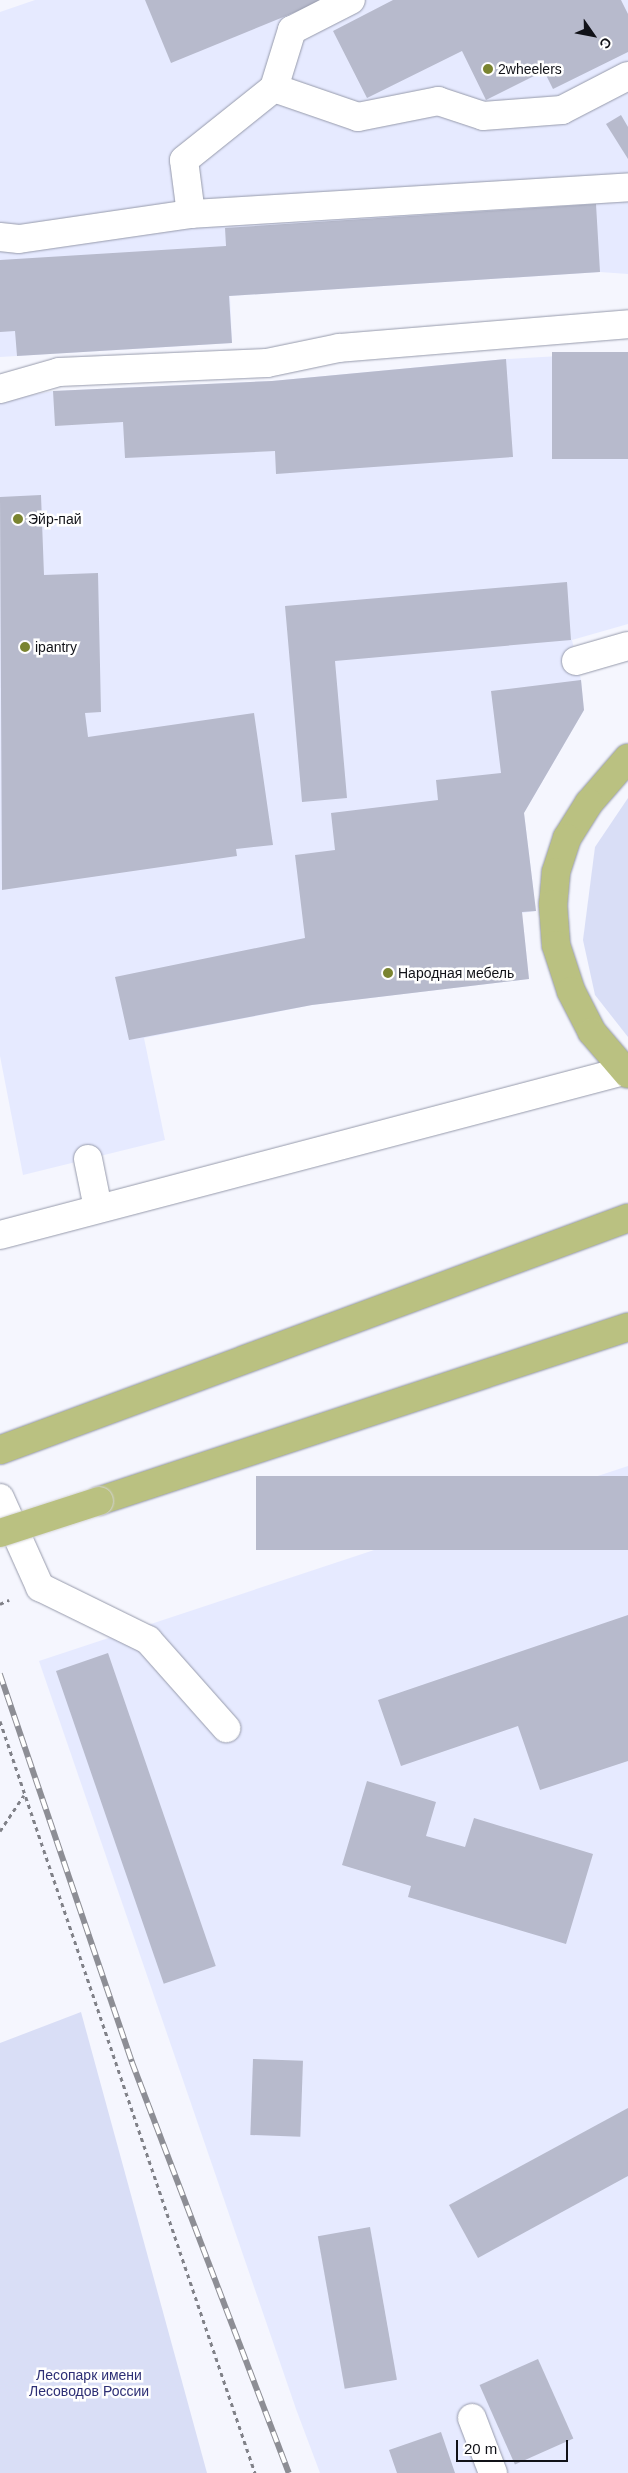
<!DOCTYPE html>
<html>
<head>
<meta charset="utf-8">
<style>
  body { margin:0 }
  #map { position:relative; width:628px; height:2473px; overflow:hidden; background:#f5f6fe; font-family:Helvetica,sans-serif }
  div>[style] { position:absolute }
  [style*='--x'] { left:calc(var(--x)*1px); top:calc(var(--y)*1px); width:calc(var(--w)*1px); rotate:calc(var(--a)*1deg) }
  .built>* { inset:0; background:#e6eaff }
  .green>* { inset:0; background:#d9def6 }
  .building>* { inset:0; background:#b7bacc; transform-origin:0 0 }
  .path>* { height:3px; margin-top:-1.5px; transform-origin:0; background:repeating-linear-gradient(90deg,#808188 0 4px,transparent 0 8px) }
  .roads { filter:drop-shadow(0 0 1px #969aab) drop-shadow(0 0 1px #969aab) }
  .minor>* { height:28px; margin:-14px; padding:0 14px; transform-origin:14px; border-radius:14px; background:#fff }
  .major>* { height:28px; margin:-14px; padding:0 14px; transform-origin:14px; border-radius:14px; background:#bac181 }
  .rail>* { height:5.5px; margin-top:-2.75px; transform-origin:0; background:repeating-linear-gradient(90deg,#fff 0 11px,#8d8e95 0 22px); box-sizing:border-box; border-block:1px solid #8d8e95 }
  .bridges { filter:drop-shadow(0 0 1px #d4d4d5) drop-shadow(0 0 1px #d4d4d5) }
  .major-bridge>* { height:28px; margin:-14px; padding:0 14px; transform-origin:14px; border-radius:14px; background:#bac181 }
  .dots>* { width:14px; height:14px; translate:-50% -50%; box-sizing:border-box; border:2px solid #fff; border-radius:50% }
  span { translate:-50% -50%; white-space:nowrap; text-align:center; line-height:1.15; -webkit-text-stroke:5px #fff; paint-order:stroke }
  .poi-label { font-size:14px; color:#111218 }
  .left { translate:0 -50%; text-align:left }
  .park-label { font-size:14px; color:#2d2f75 }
  .north { position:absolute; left:568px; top:10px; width:50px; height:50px; -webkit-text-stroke:4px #fff; paint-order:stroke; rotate:123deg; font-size:14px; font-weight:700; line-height:20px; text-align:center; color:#111218 }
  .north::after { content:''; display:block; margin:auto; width:18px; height:22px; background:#111218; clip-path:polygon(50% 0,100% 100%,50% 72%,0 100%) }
  .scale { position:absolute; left:456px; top:2440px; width:112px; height:22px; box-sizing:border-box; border:2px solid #111218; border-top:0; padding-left:6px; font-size:15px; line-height:18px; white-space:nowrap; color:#111218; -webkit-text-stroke:4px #fff; paint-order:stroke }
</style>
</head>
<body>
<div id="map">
  <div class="built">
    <div style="clip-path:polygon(35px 0,628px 0,628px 274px,600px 272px,230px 296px,232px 343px,0 357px,0 12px)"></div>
    <div style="clip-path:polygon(628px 352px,628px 624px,572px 640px,581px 680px,584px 710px,524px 813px,536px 911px,522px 913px,529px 979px,312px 1005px,144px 1038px,165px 1140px,23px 1175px,0 1056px,0 401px,53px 391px,272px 381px,506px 359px)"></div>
    <div style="clip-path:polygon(628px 1466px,628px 2473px,320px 2473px,296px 2409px,39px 1661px)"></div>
  </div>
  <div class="green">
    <div style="clip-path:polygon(628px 798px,628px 1037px,595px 995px,583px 940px,595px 847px)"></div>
    <div style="clip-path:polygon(81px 2012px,207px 2473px,0 2473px,0 2043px)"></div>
  </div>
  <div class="building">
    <div style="clip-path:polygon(145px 0,325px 0,171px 63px)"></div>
    <div style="clip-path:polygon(393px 0,621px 0,628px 14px,628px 52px,553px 89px,544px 71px,486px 100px,462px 51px,367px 98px,333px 31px)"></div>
    <div style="clip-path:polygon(621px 115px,628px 127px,628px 159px,606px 124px)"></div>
    <div style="clip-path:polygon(596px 204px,600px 272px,229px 296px,232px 343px,17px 356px,15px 331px,0 332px,0 260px,226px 246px,225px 228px)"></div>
    <div style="left:628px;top:352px;width:107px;height:76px;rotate:90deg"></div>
    <div style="clip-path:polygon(506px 359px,513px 457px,276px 474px,275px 451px,125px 458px,123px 422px,55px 426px,53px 391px,272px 381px)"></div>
    <div style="clip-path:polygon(41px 495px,44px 575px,98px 573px,101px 712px,85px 713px,88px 737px,254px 713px,273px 845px,236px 849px,237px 856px,2px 890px,0 497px)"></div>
    <div style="clip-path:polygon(567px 582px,571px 640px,335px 661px,347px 798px,302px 802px,285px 606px)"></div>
    <div style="clip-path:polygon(581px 680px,584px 710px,524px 813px,536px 911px,522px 912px,529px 979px,312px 1005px,129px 1040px,115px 977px,305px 938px,295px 855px,335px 850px,331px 813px,438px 800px,436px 780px,501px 773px,491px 691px)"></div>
    <div style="left:628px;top:1476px;width:74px;height:372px;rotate:90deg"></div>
    <div style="clip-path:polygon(628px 1615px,628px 1761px,540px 1790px,518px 1726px,401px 1766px,378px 1700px)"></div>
    <div style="left:108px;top:1653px;width:331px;height:55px;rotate:71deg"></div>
    <div style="clip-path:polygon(367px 1781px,436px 1802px,426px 1836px,465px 1847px,474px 1818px,593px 1854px,566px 1944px,408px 1897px,411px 1886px,342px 1865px)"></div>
    <div style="left:253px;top:2059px;width:50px;height:76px;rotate:2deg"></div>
    <div style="clip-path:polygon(628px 2108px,628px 2176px,478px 2258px,449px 2205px)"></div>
    <div style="left:370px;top:2227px;width:155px;height:53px;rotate:80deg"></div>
    <div style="left:538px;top:2359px;width:87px;height:64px;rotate:66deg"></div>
    <div style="clip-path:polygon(441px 2432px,455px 2473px,397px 2473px,389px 2450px)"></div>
  </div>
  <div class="path">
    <div style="--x:0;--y:1604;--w:10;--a:-24"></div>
    <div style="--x:0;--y:1721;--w:794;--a:71.27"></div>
    <div style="--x:0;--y:1831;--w:43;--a:-56.3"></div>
  </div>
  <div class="roads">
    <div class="minor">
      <div style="--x:274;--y:88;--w:61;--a:-72.8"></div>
      <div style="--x:292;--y:30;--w:66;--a:-27"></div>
      <div style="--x:191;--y:214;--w:54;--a:-97.4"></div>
      <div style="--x:184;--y:160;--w:115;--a:-38.7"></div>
      <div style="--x:274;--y:88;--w:89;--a:19"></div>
      <div style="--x:358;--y:117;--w:82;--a:-11.3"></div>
      <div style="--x:438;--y:101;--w:47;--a:18.4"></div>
      <div style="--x:483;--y:116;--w:79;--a:-4.3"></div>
      <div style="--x:562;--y:110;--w:74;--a:-27.3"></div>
      <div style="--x:0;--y:237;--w:19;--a:6"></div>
      <div style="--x:19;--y:239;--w:174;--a:-8.3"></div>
      <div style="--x:191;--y:214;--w:438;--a:-3.5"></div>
      <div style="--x:0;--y:389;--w:61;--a:-16.1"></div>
      <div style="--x:59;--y:372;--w:208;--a:-2.5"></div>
      <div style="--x:267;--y:363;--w:74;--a:-11.8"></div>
      <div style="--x:339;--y:348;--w:290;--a:-4.7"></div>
      <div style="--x:576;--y:661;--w:54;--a:-16.1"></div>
      <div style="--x:88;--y:1159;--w:50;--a:78.5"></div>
      <div style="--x:0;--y:1235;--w:645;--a:-14.73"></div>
      <div style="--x:0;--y:1498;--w:98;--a:65.8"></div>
      <div style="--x:40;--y:1587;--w:120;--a:26.1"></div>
      <div style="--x:148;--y:1640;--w:118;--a:48.4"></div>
      <div style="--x:472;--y:2418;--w:59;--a:69.1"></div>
    </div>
    <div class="major">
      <div style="--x:628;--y:758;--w:60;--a:130.9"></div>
      <div style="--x:589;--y:803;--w:41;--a:122.2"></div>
      <div style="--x:567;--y:838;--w:36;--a:108"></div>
      <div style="--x:556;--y:872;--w:32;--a:95"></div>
      <div style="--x:553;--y:904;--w:41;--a:85.8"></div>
      <div style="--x:556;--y:945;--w:48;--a:71.9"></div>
      <div style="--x:571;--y:991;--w:46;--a:62.9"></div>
      <div style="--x:592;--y:1032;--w:55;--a:49.4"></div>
      <div style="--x:0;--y:1450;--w:669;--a:-20.28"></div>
      <div style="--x:99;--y:1501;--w:557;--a:-18.21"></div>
    </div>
  </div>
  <div class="rail">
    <div style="--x:0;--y:1674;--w:410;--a:71.2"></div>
    <div style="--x:132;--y:2062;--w:440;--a:69.1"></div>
  </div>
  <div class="bridges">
    <div class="major-bridge">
      <div style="--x:0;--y:1533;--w:104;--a:-17.9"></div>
    </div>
  </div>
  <div class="dots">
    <div style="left:488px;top:69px;background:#7a8430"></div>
    <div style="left:18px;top:519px;background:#7a8430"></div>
    <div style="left:25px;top:647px;background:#7a8430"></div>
    <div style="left:388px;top:973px;background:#7a8430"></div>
  </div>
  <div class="poi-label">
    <span class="left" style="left:498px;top:69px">2wheelers</span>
    <span class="left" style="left:28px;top:519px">Эйр-пай</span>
    <span class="left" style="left:35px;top:647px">ipantry</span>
    <span class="left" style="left:398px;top:973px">Народная мебель</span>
  </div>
  <div class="park-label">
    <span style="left:89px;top:2383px">Лесопарк имени<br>Лесоводов России</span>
  </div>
  <div class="north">С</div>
  <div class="scale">20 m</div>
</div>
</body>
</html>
